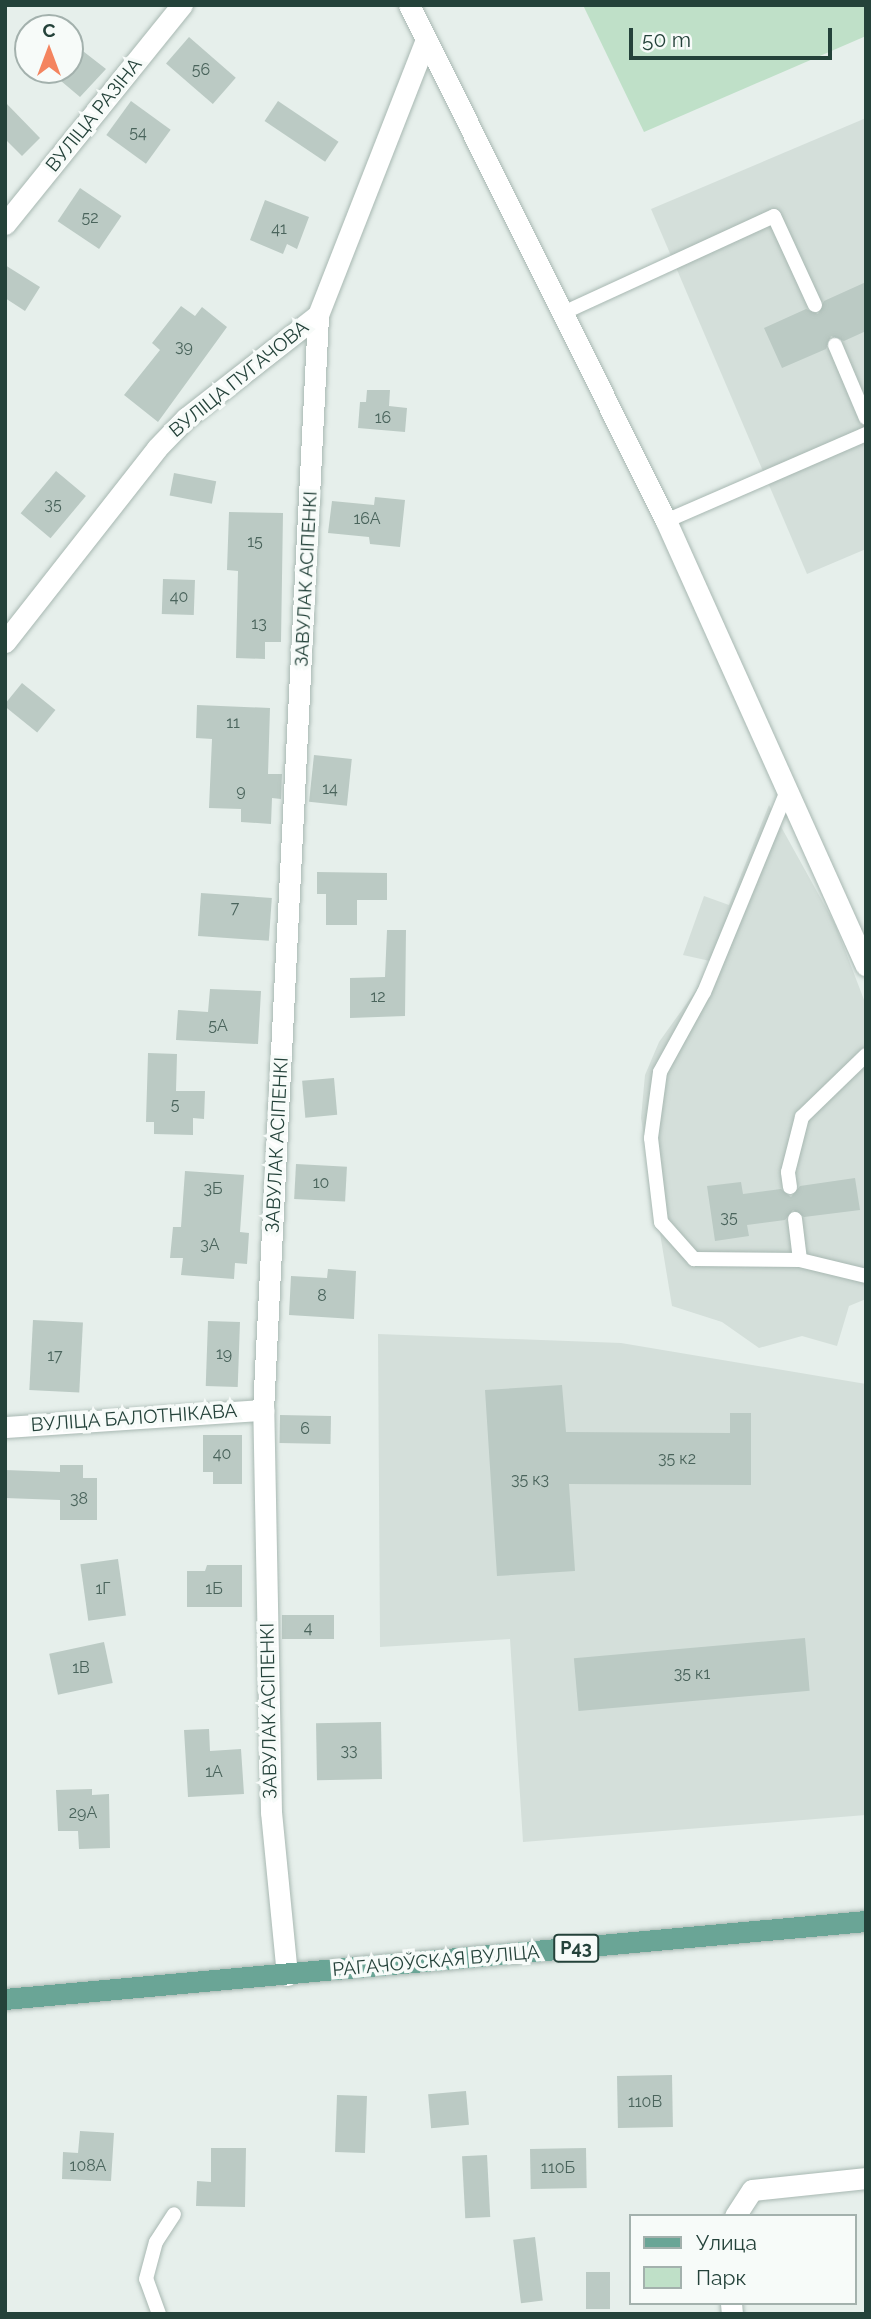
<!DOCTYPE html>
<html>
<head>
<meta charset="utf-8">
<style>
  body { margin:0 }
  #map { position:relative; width:871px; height:2319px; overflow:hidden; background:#e6efeb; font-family:Raleway,sans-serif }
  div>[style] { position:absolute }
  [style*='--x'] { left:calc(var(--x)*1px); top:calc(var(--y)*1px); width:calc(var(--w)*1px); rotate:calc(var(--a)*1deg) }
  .built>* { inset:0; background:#d4dfda }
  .green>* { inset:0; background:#bfe0c8 }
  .building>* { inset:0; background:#bbcac4; transform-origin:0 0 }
  .roads { filter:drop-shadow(0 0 2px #a8b8b2) drop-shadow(0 0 2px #a8b8b2) }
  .service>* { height:14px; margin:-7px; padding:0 7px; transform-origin:7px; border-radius:7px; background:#fff }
  .minor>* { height:21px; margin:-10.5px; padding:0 10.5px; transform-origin:10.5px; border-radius:10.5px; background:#fff }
  .primary>* { height:21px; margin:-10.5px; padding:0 10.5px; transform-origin:10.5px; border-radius:10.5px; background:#6aa596 }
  span { translate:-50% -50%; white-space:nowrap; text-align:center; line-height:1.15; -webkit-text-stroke:7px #f7fbf9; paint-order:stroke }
  .number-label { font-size:16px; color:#4a645c }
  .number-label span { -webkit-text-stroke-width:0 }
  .shield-label span { padding:2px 5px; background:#f7fbf9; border:2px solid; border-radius:5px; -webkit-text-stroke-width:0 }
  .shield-label { font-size:18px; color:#24423a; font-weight:700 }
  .street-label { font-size:19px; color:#24423a }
  .frame { position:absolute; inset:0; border:7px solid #24423a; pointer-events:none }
  .legend { position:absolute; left:629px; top:2214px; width:228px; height:91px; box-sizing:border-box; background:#f7fbf9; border:2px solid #a3b1ad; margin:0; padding:9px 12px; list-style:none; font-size:21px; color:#24423a }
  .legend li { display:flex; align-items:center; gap:14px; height:35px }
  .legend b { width:35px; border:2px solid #a3b1ad }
  .north { position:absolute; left:14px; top:14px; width:70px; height:70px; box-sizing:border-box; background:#f7fbf9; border:2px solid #a3b1ad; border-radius:50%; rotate:0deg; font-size:19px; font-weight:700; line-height:28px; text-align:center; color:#24423a }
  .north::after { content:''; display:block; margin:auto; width:24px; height:32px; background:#f4845f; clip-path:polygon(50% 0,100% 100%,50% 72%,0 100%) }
  .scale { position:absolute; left:629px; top:28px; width:203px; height:32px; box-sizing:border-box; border:4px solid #24423a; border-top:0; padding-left:9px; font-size:21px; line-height:24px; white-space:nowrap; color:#24423a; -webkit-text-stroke:5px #f7fbf9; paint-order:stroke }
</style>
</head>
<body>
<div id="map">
  <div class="built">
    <div style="clip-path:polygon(866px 118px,866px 549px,807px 574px,651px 209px)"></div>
    <div style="clip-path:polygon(769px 805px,835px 924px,866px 1005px,866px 1299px,849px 1306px,837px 1346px,802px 1336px,759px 1348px,722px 1322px,672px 1306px,641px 1118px,645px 1075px,659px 1042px,697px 989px,710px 961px,683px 955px,704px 896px,729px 905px)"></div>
    <div style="clip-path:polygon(378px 1334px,621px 1343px,866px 1384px,866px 1815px,523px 1842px,510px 1639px,380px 1647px)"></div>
  </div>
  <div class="green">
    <div style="clip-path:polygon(583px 5px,866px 5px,866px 36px,644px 132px)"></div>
  </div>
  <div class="building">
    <div style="left:189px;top:37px;width:62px;height:35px;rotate:41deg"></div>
    <div style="clip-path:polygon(70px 41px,106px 69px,80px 97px,48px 70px,70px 70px)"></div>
    <div style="left:131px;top:101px;width:49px;height:42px;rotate:36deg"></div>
    <div style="left:278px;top:101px;width:73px;height:24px;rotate:34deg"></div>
    <div style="clip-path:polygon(5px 102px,40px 138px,22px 156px,5px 139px)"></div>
    <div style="left:80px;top:188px;width:50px;height:40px;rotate:34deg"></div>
    <div style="clip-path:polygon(265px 200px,309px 217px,297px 249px,287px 244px,283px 254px,250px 240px)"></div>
    <div style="clip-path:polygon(5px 265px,40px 287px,25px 311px,5px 298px)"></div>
    <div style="clip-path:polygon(866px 282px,866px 331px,844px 341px,831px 336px,826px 349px,782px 368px,764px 328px,806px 309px,818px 314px,824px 301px)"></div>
    <div style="clip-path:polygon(181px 306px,195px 316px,202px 307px,227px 327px,158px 422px,124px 395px,160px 350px,152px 343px)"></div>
    <div style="clip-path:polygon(367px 390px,390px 390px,389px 406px,407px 408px,405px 432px,358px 428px,360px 402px,366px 402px)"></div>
    <div style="left:56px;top:471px;width:39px;height:55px;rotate:40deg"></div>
    <div style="left:174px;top:473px;width:43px;height:23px;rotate:11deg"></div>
    <div style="clip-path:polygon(375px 497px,405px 500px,400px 547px,370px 544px,369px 537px,328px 533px,332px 501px,374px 505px)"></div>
    <div style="clip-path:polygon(229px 512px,283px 513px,281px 642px,265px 642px,265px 659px,236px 658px,238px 571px,227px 570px)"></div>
    <div style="left:163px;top:579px;width:32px;height:35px;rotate:2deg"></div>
    <div style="left:22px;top:683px;width:43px;height:29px;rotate:39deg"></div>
    <div style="clip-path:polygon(197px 705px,270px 708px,268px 774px,282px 774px,281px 799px,272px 798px,271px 824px,241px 822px,241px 809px,209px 808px,212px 739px,196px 738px)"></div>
    <div style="left:314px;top:755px;width:38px;height:47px;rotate:6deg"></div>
    <div style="clip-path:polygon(317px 872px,387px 873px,387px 900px,357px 900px,357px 925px,326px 925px,326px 894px,317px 894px)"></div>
    <div style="left:201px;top:893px;width:71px;height:43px;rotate:4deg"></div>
    <div style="clip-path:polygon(387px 930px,406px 930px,405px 1016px,350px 1018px,350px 978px,385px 977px)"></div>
    <div style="clip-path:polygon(210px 989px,261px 991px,258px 1044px,176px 1040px,178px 1010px,208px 1012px)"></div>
    <div style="clip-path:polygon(148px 1053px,177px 1054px,176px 1091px,205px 1091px,204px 1119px,193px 1118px,193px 1135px,154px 1134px,154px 1122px,146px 1122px)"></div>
    <div style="left:334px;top:1078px;width:37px;height:32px;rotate:85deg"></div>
    <div style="left:296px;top:1164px;width:51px;height:35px;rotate:3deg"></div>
    <div style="clip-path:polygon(185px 1171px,244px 1175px,240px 1232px,249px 1233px,247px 1264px,235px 1263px,234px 1279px,181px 1275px,183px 1258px,170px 1258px,173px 1227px,181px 1227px)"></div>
    <div style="clip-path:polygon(855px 1178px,860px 1210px,804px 1217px,793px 1210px,785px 1220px,747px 1225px,749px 1236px,715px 1241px,707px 1186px,741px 1182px,743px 1194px,781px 1189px,791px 1197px,800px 1186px)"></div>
    <div style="clip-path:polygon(328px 1269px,356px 1271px,354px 1319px,289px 1315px,291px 1276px,327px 1278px)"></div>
    <div style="left:33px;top:1320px;width:50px;height:70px;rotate:3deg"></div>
    <div style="left:208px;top:1321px;width:32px;height:65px;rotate:2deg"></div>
    <div style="clip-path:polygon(562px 1385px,566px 1432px,730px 1433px,730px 1413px,751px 1413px,751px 1485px,569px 1484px,575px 1571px,497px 1576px,485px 1390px)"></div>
    <div style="left:280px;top:1415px;width:51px;height:28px;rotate:1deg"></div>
    <div style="clip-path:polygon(203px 1435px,242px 1435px,242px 1484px,213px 1484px,213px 1472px,203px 1472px)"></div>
    <div style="clip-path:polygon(60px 1465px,83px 1465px,83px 1478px,97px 1478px,97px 1520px,60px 1520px,60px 1500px,5px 1498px,5px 1470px,60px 1472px)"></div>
    <div style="left:118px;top:1559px;width:57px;height:38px;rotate:82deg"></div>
    <div style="clip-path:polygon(207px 1565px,242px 1565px,242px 1607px,187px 1607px,187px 1571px,205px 1571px)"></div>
    <div style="left:334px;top:1615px;width:24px;height:52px;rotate:90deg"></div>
    <div style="left:805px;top:1638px;width:53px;height:232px;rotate:85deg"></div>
    <div style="left:104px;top:1642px;width:42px;height:56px;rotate:78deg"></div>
    <div style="left:381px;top:1722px;width:57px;height:65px;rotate:89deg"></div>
    <div style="clip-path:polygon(209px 1729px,210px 1751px,241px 1749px,244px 1794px,188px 1797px,184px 1730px)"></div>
    <div style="clip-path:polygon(92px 1789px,92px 1795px,109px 1794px,110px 1848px,79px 1849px,78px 1831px,58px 1831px,56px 1790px)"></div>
    <div style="left:672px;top:2075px;width:52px;height:55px;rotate:89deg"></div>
    <div style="left:466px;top:2091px;width:34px;height:38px;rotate:85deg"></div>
    <div style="left:337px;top:2095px;width:30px;height:57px;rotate:2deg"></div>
    <div style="clip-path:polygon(80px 2131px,114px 2133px,111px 2181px,62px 2179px,63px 2152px,78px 2153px)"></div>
    <div style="clip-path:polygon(211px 2148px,246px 2148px,245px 2207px,196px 2206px,197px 2181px,211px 2182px)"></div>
    <div style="left:586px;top:2148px;width:40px;height:56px;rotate:89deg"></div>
    <div style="left:487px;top:2155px;width:62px;height:25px;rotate:87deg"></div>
    <div style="left:535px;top:2237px;width:64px;height:22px;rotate:83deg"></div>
    <div style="left:586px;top:2272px;width:24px;height:37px"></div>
  </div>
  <div class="roads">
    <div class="service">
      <div style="--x:563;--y:313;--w:232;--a:-24.7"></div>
      <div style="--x:774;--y:216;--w:98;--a:65.3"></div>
      <div style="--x:835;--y:345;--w:79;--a:67"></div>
      <div style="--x:666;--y:521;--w:218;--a:-23.5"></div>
      <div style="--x:787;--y:791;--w:217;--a:112.4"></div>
      <div style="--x:704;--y:992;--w:91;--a:118.8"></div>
      <div style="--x:660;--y:1072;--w:67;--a:97.8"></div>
      <div style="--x:651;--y:1138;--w:85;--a:83.2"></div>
      <div style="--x:661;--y:1222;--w:50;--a:48.3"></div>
      <div style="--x:694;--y:1259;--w:106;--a:0.5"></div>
      <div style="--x:790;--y:1187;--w:15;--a:-98"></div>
      <div style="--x:788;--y:1172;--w:57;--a:-75.7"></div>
      <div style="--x:802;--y:1117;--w:89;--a:-44.1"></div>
      <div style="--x:795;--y:1219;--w:41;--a:83"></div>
      <div style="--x:800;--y:1260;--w:68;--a:13.6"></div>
      <div style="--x:159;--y:2314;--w:37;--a:-110"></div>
      <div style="--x:146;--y:2279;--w:38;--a:-75"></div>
      <div style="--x:156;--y:2242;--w:33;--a:-57"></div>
    </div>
    <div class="minor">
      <div style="--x:409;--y:5;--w:576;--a:63.52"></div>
      <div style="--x:666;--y:521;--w:487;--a:65.8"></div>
      <div style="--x:5;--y:224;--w:282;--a:-51.1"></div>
      <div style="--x:5;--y:642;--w:246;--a:-51.9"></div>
      <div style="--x:157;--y:448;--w:42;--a:-46"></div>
      <div style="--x:186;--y:418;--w:167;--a:-38"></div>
      <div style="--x:318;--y:315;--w:295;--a:-68.6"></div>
      <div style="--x:5;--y:1427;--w:259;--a:-3.8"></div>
      <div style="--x:287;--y:1975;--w:164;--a:-95.6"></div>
      <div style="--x:271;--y:1812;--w:402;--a:-91.1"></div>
      <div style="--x:263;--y:1410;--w:1096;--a:-87.12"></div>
      <div style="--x:735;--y:2216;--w:31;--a:-57"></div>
      <div style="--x:752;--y:2190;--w:115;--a:-6"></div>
      <div style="--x:731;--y:2303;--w:11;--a:85"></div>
    </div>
    <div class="primary">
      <div style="--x:5;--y:1999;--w:865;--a:-5.18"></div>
    </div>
  </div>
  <div class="number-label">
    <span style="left:201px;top:70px">56</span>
    <span style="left:138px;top:133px">54</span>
    <span style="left:90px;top:218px">52</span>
    <span style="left:279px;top:229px">41</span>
    <span style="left:184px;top:347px">39</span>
    <span style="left:383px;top:418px">16</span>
    <span style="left:53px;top:505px">35</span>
    <span style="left:367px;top:519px">16А</span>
    <span style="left:255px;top:542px">15</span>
    <span style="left:179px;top:597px">40</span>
    <span style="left:259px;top:624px">13</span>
    <span style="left:233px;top:723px">11</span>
    <span style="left:330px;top:789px">14</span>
    <span style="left:241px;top:791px">9</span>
    <span style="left:235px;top:908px">7</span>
    <span style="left:378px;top:997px">12</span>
    <span style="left:218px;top:1026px">5А</span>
    <span style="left:175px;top:1105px">5</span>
    <span style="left:321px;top:1183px">10</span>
    <span style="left:213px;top:1189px">3Б</span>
    <span style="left:729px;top:1218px">35</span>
    <span style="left:210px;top:1245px">3А</span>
    <span style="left:322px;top:1296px">8</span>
    <span style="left:224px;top:1354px">19</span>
    <span style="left:55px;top:1356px">17</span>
    <span style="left:305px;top:1429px">6</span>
    <span style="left:222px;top:1454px">40</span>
    <span style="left:677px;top:1459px">35 к2</span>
    <span style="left:530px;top:1480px">35 к3</span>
    <span style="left:79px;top:1499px">38</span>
    <span style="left:103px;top:1589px">1Г</span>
    <span style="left:214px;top:1589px">1Б</span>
    <span style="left:308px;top:1628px">4</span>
    <span style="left:81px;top:1668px">1В</span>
    <span style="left:692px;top:1674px">35 к1</span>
    <span style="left:349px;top:1751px">33</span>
    <span style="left:214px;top:1772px">1А</span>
    <span style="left:83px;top:1813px">29А</span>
    <span style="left:645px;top:2102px">110В</span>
    <span style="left:88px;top:2166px">108А</span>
    <span style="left:558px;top:2168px">110Б</span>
  </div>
  <div class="shield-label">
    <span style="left:576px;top:1948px">Р43</span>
  </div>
  <div class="street-label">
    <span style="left:94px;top:115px;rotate:-51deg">ВУЛІЦА РАЗІНА</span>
    <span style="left:239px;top:379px;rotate:-39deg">ВУЛІЦА ПУГАЧОВА</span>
    <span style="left:306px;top:579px;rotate:-87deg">ЗАВУЛАК АСІПЕНКІ</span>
    <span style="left:277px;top:1145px;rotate:-87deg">ЗАВУЛАК АСІПЕНКІ</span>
    <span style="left:134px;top:1418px;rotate:-4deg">ВУЛІЦА БАЛОТНІКАВА</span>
    <span style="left:269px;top:1711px;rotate:-91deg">ЗАВУЛАК АСІПЕНКІ</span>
    <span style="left:436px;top:1961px;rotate:-5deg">РАГАЧОЎСКАЯ ВУЛІЦА</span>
  </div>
  <div class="frame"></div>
  <ul class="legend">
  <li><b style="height:9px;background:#6aa596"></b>Улица</li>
  <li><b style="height:19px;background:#bfe0c8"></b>Парк</li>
  </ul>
  <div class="north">С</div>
  <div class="scale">50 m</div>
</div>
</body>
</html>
